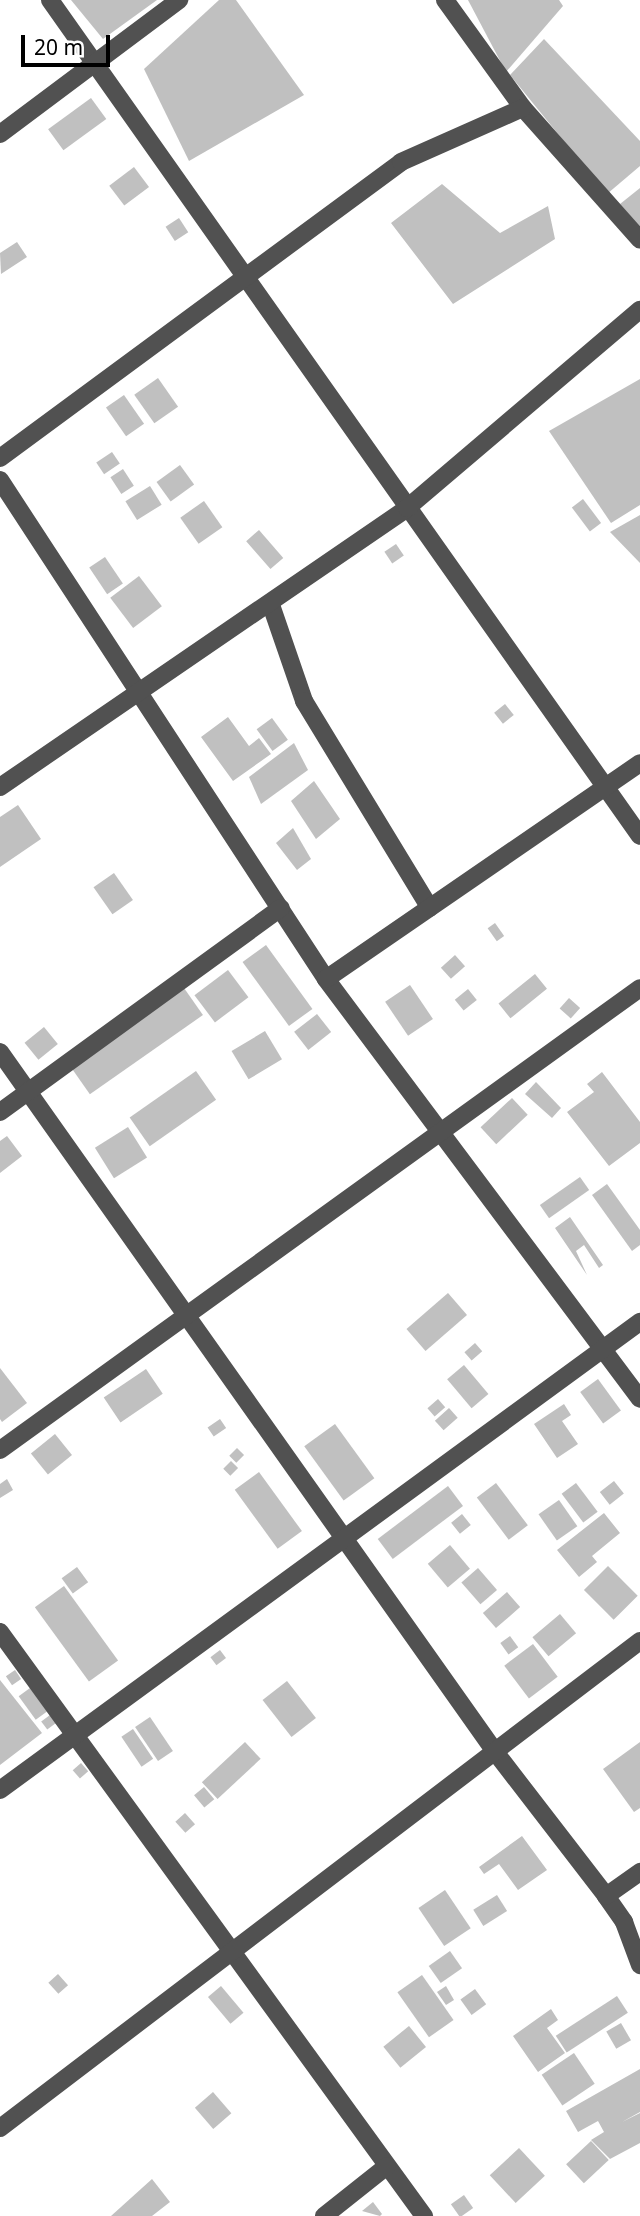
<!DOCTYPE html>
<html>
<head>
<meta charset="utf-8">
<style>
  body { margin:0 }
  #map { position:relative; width:640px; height:2216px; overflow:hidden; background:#fff; font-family:"Noto Sans",sans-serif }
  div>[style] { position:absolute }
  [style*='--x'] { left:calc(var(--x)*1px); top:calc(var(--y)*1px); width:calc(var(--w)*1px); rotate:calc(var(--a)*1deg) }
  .building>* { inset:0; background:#c0c0c0; transform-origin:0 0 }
  .minor>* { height:18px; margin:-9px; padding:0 9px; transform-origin:9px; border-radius:9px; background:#515151 }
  span { translate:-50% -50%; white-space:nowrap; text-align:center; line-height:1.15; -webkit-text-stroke:6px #fff; paint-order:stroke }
  .scale { position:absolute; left:21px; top:35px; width:89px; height:32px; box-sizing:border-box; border:4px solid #000; border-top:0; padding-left:9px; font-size:21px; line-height:24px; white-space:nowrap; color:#000; -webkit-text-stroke:5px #fff; paint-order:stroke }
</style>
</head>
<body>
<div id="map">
  <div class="building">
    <div style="clip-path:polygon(71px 0,157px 0,103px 39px)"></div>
    <div style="clip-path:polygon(219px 0,236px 0,304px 95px,189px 161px,144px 69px)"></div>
    <div style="clip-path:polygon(468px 0,559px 0,563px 6px,506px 72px)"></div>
    <div style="clip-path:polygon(544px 39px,640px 141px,640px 166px,607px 194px,510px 75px)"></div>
    <div style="left:91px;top:98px;width:26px;height:53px;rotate:54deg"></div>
    <div style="left:134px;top:167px;width:25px;height:31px;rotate:53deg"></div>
    <div style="clip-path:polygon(442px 184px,500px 233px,548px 206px,555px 239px,453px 304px,391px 223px)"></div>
    <div style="clip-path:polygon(640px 188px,640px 228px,620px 204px)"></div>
    <div style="left:179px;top:218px;width:17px;height:16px;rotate:57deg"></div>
    <div style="clip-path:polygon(17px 242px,27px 257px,1px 274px,0 253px)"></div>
    <div style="left:158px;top:378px;width:35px;height:29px;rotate:55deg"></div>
    <div style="clip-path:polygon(640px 379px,640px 505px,611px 523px,549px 431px)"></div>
    <div style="left:124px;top:395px;width:35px;height:22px;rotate:55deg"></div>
    <div style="left:112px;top:452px;width:14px;height:19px;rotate:56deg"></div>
    <div style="left:180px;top:465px;width:24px;height:29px;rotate:54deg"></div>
    <div style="left:123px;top:469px;width:20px;height:15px;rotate:57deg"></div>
    <div style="left:150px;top:486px;width:22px;height:29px;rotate:58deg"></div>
    <div style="left:583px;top:499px;width:30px;height:14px;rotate:53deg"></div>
    <div style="left:204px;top:501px;width:32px;height:29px;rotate:55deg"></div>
    <div style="clip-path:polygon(640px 515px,640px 563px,610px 532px)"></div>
    <div style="left:259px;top:530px;width:37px;height:17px;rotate:49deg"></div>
    <div style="left:396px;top:544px;width:14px;height:14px;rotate:56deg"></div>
    <div style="left:105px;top:557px;width:32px;height:19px;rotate:56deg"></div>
    <div style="left:139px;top:576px;width:38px;height:36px;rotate:53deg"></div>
    <div style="left:505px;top:704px;width:14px;height:14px;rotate:51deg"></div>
    <div style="clip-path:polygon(228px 717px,249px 746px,259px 738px,271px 754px,233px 781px,201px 737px)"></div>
    <div style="left:272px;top:718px;width:27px;height:19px;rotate:54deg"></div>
    <div style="clip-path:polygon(294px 743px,308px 770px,261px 804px,249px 777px)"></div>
    <div style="clip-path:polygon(314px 781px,340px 819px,316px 839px,291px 801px)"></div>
    <div style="clip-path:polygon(18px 805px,41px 839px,0 867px,0 817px)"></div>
    <div style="clip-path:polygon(293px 828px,311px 859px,297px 870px,276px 843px)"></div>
    <div style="left:114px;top:873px;width:33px;height:25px;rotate:55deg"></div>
    <div style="left:495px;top:923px;width:16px;height:9px;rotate:55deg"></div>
    <div style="left:266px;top:945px;width:79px;height:29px;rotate:54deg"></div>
    <div style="left:455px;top:955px;width:15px;height:19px;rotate:48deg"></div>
    <div style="left:228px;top:970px;width:34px;height:42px;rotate:53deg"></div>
    <div style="left:535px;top:974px;width:19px;height:47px;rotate:51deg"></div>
    <div style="left:410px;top:985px;width:41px;height:30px;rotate:56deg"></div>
    <div style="left:184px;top:988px;width:33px;height:138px;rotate:55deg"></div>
    <div style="left:468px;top:989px;width:14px;height:17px;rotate:51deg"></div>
    <div style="left:569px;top:998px;width:15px;height:14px;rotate:42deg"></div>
    <div style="left:317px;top:1014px;width:23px;height:29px;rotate:52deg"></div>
    <div style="left:44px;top:1027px;width:22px;height:25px;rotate:51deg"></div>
    <div style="left:265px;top:1031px;width:33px;height:39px;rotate:59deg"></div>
    <div style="left:196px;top:1071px;width:35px;height:81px;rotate:55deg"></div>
    <div style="clip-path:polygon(602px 1072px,640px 1122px,640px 1143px,609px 1166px,567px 1112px,594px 1092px,587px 1084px)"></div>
    <div style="clip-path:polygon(536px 1082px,561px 1108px,552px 1118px,525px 1094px)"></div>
    <div style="left:512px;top:1098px;width:23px;height:43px;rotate:47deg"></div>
    <div style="left:128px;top:1127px;width:36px;height:39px;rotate:58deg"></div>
    <div style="clip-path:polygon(7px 1136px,22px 1156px,0 1173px,0 1141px)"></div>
    <div style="left:580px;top:1177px;width:16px;height:49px;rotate:55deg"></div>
    <div style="clip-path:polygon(607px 1184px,640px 1230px,640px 1245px,632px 1251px,592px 1195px)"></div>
    <div style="clip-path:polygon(570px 1217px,603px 1265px,599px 1268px,584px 1245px,576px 1251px,587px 1275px,555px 1228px)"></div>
    <div style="left:448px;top:1293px;width:29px;height:55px;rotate:49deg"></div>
    <div style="left:475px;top:1343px;width:11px;height:14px;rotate:49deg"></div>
    <div style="left:464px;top:1365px;width:38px;height:22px;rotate:50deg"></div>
    <div style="clip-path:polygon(0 1368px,27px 1403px,2px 1422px,0 1419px)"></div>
    <div style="left:146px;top:1369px;width:30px;height:51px;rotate:56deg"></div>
    <div style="left:598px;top:1379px;width:39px;height:22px;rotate:54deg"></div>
    <div style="left:438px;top:1399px;width:11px;height:14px;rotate:49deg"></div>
    <div style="clip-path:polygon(564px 1404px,571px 1415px,562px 1421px,578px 1444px,557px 1458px,534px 1424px)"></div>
    <div style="left:449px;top:1408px;width:13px;height:19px;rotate:48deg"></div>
    <div style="left:220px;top:1419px;width:11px;height:15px;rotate:56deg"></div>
    <div style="left:335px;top:1424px;width:67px;height:38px;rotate:54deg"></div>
    <div style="left:55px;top:1434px;width:27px;height:31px;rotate:51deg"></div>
    <div style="left:237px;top:1448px;width:10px;height:11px;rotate:45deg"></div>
    <div style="left:231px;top:1461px;width:10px;height:11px;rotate:45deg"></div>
    <div style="left:259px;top:1472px;width:73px;height:30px;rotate:54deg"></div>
    <div style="clip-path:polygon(7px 1479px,13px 1490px,0 1498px,0 1484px)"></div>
    <div style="left:614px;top:1481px;width:16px;height:18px;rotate:52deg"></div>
    <div style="left:496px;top:1483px;width:53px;height:24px;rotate:53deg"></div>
    <div style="left:576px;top:1483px;width:36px;height:18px;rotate:53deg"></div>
    <div style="left:448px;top:1486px;width:25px;height:88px;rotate:53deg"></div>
    <div style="left:559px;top:1500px;width:32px;height:25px;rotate:55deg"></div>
    <div style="clip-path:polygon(604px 1513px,620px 1533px,592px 1556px,597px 1562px,579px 1577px,557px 1550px)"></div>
    <div style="left:462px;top:1514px;width:14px;height:14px;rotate:51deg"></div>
    <div style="left:450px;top:1545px;width:31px;height:29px;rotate:50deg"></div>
    <div style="left:608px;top:1566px;width:42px;height:34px;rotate:45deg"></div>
    <div style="left:77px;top:1567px;width:19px;height:19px;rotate:54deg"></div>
    <div style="left:478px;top:1568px;width:29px;height:22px;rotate:49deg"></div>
    <div style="left:64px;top:1586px;width:92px;height:36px;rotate:54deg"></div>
    <div style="left:507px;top:1592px;width:20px;height:32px;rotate:49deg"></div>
    <div style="left:560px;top:1614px;width:25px;height:36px;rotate:50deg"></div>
    <div style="left:510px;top:1636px;width:14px;height:12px;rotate:54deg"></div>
    <div style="left:533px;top:1644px;width:41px;height:36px;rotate:53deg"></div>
    <div style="left:220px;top:1650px;width:10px;height:12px;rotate:53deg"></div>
    <div style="left:15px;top:1670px;width:11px;height:11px;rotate:56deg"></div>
    <div style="clip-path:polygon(0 1680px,42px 1733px,0 1765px)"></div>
    <div style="left:287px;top:1681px;width:47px;height:31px;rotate:52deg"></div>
    <div style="left:30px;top:1688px;width:29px;height:14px;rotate:54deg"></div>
    <div style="left:50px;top:1715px;width:10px;height:11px;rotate:53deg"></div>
    <div style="left:150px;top:1717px;width:41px;height:18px;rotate:56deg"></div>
    <div style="left:133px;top:1729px;width:36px;height:14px;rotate:56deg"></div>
    <div style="left:245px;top:1742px;width:23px;height:59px;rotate:47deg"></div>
    <div style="clip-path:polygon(640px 1742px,640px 1808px,634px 1812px,603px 1769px)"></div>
    <div style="left:81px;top:1763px;width:11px;height:11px;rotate:49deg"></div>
    <div style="left:204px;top:1787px;width:16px;height:13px;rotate:50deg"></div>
    <div style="left:185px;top:1813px;width:15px;height:13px;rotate:48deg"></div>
    <div style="clip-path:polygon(522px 1836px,547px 1870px,518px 1890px,499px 1864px,484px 1874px,479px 1867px)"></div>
    <div style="left:445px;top:1890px;width:46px;height:32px;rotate:56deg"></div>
    <div style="left:497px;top:1895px;width:19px;height:28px;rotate:58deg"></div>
    <div style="left:450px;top:1951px;width:21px;height:26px;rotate:55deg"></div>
    <div style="left:58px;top:1974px;width:15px;height:13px;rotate:48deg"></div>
    <div style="left:422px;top:1975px;width:55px;height:30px;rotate:55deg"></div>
    <div style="left:221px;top:1986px;width:35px;height:17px;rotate:50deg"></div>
    <div style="clip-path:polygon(446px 1986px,454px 2000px,446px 2005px,437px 1992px)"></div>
    <div style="left:475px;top:1989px;width:19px;height:18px;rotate:54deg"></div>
    <div style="left:617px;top:1996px;width:20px;height:73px;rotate:57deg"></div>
    <div style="clip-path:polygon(551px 2009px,558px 2020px,547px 2028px,565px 2053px,538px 2072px,513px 2036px)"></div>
    <div style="left:621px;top:2023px;width:20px;height:17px;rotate:60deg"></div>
    <div style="left:409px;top:2026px;width:27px;height:33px;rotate:51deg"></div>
    <div style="left:574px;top:2053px;width:37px;height:39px;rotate:56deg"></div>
    <div style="clip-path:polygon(640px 2069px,640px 2112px,622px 2122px,640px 2113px,640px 2143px,610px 2159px,591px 2140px,604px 2132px,598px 2121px,578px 2132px,566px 2111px)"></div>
    <div style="left:213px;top:2092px;width:28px;height:24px;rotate:49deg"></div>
    <div style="left:591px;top:2141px;width:26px;height:34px;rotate:47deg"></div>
    <div style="left:519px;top:2148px;width:38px;height:40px;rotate:47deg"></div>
    <div style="clip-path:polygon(152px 2179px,170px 2202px,152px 2216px,111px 2216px)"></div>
    <div style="left:464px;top:2195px;width:16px;height:16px;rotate:55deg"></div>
    <div style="clip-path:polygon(373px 2202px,382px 2214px,380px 2216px,362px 2211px)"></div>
  </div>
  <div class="minor">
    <div style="--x:50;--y:0;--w:1023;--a:54.79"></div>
    <div style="--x:445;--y:0;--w:133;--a:54.2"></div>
    <div style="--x:523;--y:108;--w:176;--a:48.4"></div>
    <div style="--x:0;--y:134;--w:224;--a:-36.8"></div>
    <div style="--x:0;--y:458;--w:498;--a:-36.4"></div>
    <div style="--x:401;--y:162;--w:133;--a:-23.9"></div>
    <div style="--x:0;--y:480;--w:596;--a:56.84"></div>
    <div style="--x:326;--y:979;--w:524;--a:53.22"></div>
    <div style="--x:271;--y:605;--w:102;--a:71"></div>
    <div style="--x:304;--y:701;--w:242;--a:58.7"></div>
    <div style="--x:0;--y:787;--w:493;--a:-34.4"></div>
    <div style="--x:407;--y:508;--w:306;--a:-40.4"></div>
    <div style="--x:326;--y:979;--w:381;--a:-34.5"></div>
    <div style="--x:0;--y:1052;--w:859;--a:54.72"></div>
    <div style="--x:496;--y:1753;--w:180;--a:52.4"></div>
    <div style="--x:606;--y:1896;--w:32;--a:55"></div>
    <div style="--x:624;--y:1922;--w:46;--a:69.6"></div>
    <div style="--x:0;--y:1112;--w:347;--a:-36"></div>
    <div style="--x:0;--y:1450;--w:789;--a:-35.82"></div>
    <div style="--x:0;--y:1632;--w:722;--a:54.02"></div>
    <div style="--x:0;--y:1790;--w:793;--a:-36.18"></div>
    <div style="--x:606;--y:1896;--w:42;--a:-35.2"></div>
    <div style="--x:0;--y:2128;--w:804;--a:-37.27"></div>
    <div style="--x:324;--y:2216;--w:80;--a:-38.4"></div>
  </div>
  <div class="scale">20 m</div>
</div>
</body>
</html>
